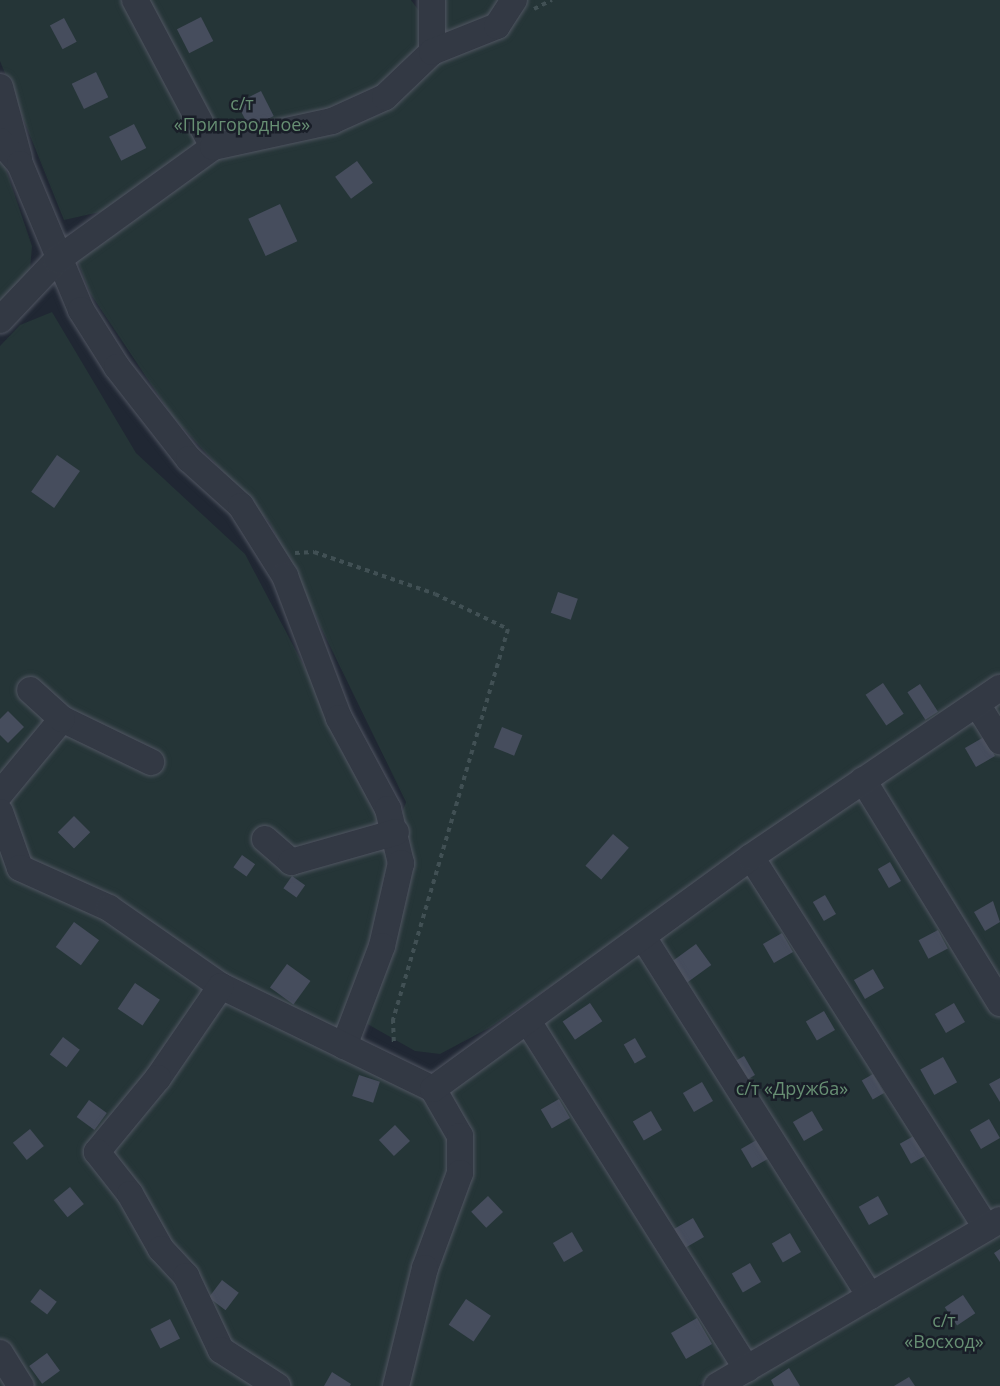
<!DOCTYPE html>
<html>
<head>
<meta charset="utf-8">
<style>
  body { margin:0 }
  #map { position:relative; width:1000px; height:1386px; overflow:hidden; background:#202733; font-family:"Open Sans",sans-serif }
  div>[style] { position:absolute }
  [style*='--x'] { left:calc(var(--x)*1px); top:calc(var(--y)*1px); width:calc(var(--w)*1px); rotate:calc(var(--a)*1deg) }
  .green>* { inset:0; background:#253537 }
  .building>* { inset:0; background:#464d5d; transform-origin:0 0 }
  .path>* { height:4px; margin-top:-2px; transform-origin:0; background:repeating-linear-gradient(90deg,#415054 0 4.5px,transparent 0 9px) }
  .roads { filter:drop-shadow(0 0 2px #515662) drop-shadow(0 0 2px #515662) }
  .minor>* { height:26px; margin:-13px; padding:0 13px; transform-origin:13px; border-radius:13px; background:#333944 }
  span { translate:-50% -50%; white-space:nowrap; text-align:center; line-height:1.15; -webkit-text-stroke:5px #191e28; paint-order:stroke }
  .park-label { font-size:18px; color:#678f73 }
</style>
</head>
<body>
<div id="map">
  <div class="green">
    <div style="clip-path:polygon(evenodd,0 0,411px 0,420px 12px,441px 0,1000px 0,1000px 1208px,698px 1386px,0 1386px,0 346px,20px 325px,52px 312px,136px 453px,245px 554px,305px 668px,400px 818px,406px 802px,270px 523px,173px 417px,90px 293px,76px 257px,163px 198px,64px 220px,0 61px,0 0,621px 939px,431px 1099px,330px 1051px,348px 1013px,415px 1051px,440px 1054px,489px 1028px,621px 939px)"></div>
    <div style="clip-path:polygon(0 152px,32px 246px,30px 270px,0 304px)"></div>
    <div style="clip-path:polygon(1000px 1233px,1000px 1386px,741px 1386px)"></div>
  </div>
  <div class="building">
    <div style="left:201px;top:17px;width:27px;height:27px;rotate:63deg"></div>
    <div style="left:64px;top:18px;width:27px;height:16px;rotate:62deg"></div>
    <div style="left:96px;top:72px;width:28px;height:27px;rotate:64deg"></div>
    <div style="left:261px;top:91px;width:28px;height:27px;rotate:63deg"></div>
    <div style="left:134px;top:124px;width:27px;height:28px;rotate:63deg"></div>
    <div style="left:357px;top:161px;width:27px;height:27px;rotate:54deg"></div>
    <div style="left:280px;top:204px;width:41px;height:35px;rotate:65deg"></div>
    <div style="left:57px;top:455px;width:28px;height:45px;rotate:35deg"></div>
    <div style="left:558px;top:592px;width:21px;height:22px;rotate:19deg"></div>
    <div style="left:883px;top:683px;width:37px;height:21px;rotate:56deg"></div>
    <div style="left:920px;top:684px;width:33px;height:15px;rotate:57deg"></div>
    <div style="clip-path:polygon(8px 711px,24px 727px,8px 743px,0 735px,0 719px)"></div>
    <div style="left:502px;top:727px;width:22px;height:22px;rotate:22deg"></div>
    <div style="left:984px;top:737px;width:22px;height:22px;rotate:60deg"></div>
    <div style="left:74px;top:816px;width:23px;height:23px;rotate:45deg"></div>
    <div style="left:613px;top:834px;width:21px;height:42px;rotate:41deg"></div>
    <div style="left:242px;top:855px;width:16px;height:15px;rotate:35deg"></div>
    <div style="left:890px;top:862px;width:22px;height:14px;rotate:60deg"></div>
    <div style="left:292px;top:876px;width:16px;height:15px;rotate:35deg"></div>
    <div style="left:825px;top:895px;width:22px;height:14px;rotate:60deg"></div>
    <div style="clip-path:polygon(993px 901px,1000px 922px,985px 931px,974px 912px)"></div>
    <div style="left:74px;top:922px;width:31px;height:31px;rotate:36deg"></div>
    <div style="left:938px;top:930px;width:21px;height:22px;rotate:62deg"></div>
    <div style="left:782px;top:933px;width:22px;height:22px;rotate:60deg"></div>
    <div style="left:696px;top:944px;width:26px;height:34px;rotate:54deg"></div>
    <div style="left:287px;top:964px;width:29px;height:29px;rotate:36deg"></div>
    <div style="left:873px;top:969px;width:22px;height:22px;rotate:60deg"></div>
    <div style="left:135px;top:983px;width:30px;height:31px;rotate:34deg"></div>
    <div style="left:590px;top:1003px;width:22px;height:33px;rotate:56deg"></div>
    <div style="left:954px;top:1003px;width:22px;height:22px;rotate:60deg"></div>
    <div style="left:824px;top:1011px;width:22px;height:21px;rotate:60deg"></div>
    <div style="left:63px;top:1037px;width:21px;height:22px;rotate:37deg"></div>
    <div style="left:635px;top:1038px;width:22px;height:13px;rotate:60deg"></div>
    <div style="left:744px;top:1056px;width:22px;height:13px;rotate:60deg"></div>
    <div style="left:943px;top:1057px;width:29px;height:26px;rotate:61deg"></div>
    <div style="left:873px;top:1074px;width:22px;height:13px;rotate:60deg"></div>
    <div style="left:359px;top:1075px;width:22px;height:22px;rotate:18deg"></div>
    <div style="clip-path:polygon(1000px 1078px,1000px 1102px,989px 1084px)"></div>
    <div style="left:702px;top:1082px;width:22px;height:22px;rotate:60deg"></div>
    <div style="left:559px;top:1099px;width:22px;height:21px;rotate:60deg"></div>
    <div style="left:89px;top:1100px;width:22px;height:21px;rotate:36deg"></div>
    <div style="left:651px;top:1111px;width:22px;height:21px;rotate:60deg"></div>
    <div style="left:812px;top:1111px;width:22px;height:22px;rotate:60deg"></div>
    <div style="left:989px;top:1119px;width:22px;height:22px;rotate:60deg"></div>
    <div style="left:395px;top:1125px;width:22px;height:22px;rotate:47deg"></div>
    <div style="left:30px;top:1129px;width:22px;height:22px;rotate:51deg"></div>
    <div style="left:919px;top:1133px;width:23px;height:22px;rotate:61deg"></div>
    <div style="left:760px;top:1138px;width:22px;height:22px;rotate:60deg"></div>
    <div style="left:70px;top:1187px;width:22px;height:21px;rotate:51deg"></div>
    <div style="left:488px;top:1196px;width:22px;height:23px;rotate:47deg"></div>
    <div style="left:878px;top:1196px;width:21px;height:22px;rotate:61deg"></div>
    <div style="left:693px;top:1218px;width:22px;height:22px;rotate:60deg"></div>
    <div style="left:572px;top:1232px;width:22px;height:22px;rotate:60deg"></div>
    <div style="left:790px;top:1233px;width:22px;height:21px;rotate:60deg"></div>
    <div style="clip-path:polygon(1000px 1249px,1000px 1262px,994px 1253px)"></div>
    <div style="left:750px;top:1263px;width:22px;height:21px;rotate:60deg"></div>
    <div style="left:222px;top:1280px;width:21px;height:22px;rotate:37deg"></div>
    <div style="left:40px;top:1289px;width:21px;height:16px;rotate:37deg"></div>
    <div style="left:963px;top:1295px;width:22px;height:22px;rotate:56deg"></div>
    <div style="left:466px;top:1299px;width:30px;height:31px;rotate:34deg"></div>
    <div style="left:697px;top:1318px;width:30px;height:30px;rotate:60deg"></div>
    <div style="left:170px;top:1319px;width:22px;height:22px;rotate:63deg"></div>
    <div style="left:47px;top:1353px;width:22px;height:22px;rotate:54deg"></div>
    <div style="clip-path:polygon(789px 1368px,800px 1386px,774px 1386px,771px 1380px)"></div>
    <div style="clip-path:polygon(332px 1372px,351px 1384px,350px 1386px,324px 1386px)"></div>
    <div style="clip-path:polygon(909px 1377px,915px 1386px,894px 1386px)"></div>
  </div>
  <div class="path">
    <div style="--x:534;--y:9;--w:20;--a:-27"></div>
    <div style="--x:295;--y:553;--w:19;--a:-3"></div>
    <div style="--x:314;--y:552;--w:128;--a:19.1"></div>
    <div style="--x:435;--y:594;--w:81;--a:25.6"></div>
    <div style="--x:508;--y:629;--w:407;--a:106.4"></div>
    <div style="--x:393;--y:1019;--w:27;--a:88"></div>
  </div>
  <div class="roads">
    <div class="minor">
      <div style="--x:135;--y:0;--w:166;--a:62"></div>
      <div style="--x:432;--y:52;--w:52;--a:-90"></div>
      <div style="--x:0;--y:87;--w:73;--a:75"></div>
      <div style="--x:0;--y:141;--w:30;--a:49"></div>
      <div style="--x:20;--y:164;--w:158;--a:67.3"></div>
      <div style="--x:81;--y:310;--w:67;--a:57.7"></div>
      <div style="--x:117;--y:367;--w:117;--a:52"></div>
      <div style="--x:189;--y:459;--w:70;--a:42.1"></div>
      <div style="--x:241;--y:506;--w:83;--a:57.8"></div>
      <div style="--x:285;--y:576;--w:152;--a:69.2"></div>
      <div style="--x:339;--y:718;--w:103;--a:61.7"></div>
      <div style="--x:388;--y:809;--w:56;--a:76.5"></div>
      <div style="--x:401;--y:863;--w:85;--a:102.9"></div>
      <div style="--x:382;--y:946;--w:107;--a:110.8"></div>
      <div style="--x:0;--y:320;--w:83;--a:-46.5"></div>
      <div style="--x:57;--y:260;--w:193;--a:-35.9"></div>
      <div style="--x:213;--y:147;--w:122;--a:-12.3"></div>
      <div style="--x:332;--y:121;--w:58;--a:-24.4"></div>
      <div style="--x:385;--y:97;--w:65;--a:-43.8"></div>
      <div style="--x:432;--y:52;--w:70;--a:-21.8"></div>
      <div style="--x:497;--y:26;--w:31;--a:-57"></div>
      <div style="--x:977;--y:704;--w:44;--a:58.1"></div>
      <div style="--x:62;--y:719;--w:99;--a:25.8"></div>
      <div style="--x:863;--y:780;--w:262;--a:58.4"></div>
      <div style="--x:0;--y:794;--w:97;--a:-50.4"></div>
      <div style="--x:62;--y:719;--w:43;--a:-137.8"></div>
      <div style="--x:0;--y:812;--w:59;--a:70.3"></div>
      <div style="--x:20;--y:868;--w:98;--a:24.2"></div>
      <div style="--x:109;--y:908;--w:136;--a:34.9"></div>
      <div style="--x:221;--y:986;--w:236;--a:25.9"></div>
      <div style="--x:433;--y:1089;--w:54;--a:60.1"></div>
      <div style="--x:460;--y:1136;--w:37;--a:90"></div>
      <div style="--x:460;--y:1173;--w:101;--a:110.2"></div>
      <div style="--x:425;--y:1268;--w:122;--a:103.8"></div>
      <div style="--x:265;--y:839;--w:35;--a:41"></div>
      <div style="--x:291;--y:862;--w:109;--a:-15.9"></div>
      <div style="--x:751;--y:857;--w:439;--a:57.6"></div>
      <div style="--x:643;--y:937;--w:425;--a:57.7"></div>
      <div style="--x:221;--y:986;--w:112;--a:124.4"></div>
      <div style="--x:158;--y:1078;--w:96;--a:129.5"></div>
      <div style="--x:97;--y:1152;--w:53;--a:51.8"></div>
      <div style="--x:130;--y:1194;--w:63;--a:60.6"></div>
      <div style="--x:161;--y:1249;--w:37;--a:47"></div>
      <div style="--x:186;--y:1276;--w:82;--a:64.7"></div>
      <div style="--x:221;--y:1350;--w:67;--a:32.7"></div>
      <div style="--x:529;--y:1023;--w:409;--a:57.8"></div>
      <div style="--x:433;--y:1089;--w:394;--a:-36.1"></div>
      <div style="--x:751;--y:857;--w:301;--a:-34.2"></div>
      <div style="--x:0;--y:1353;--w:39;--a:58"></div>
      <div style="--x:717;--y:1386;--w:328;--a:-30.4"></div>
    </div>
  </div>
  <div class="park-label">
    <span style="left:242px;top:114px">с/т<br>«Пригородное»</span>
    <span style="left:792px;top:1088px">с/т «Дружба»</span>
    <span style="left:944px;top:1331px">с/т<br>«Восход»</span>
  </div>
</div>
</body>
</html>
